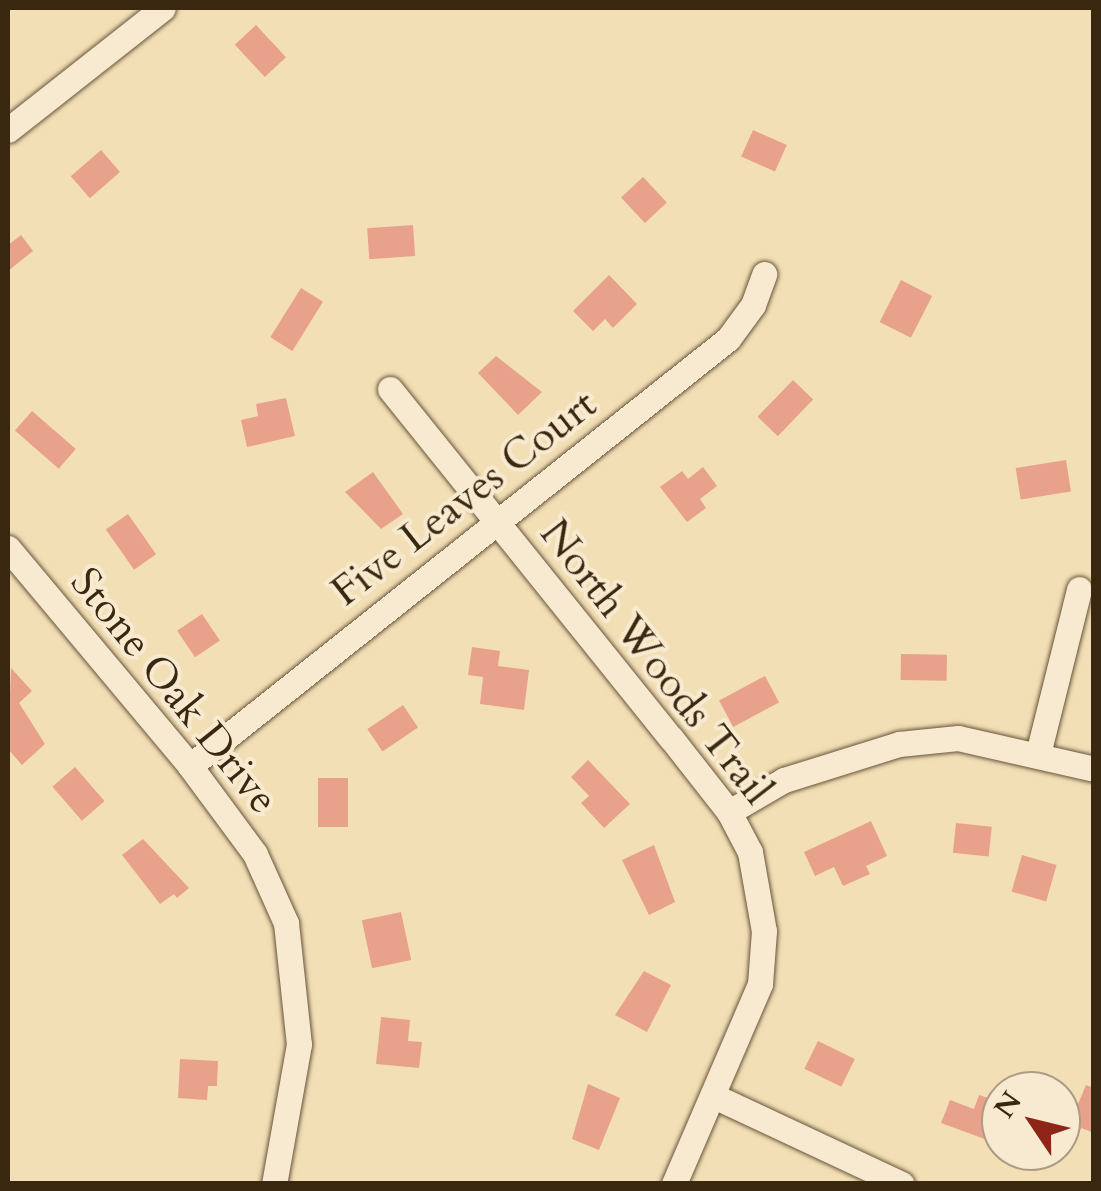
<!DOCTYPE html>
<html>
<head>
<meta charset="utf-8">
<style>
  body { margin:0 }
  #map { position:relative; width:1101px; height:1191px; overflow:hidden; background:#f3dfb6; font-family:Cardo,serif }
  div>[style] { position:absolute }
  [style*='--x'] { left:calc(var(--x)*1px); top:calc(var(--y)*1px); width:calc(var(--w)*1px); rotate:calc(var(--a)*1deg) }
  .building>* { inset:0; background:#e8a28b; transform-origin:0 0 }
  .roads { filter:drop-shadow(0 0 2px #68553a) drop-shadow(0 0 2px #68553a) }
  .street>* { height:25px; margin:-12.5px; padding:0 12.5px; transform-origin:12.5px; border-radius:12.5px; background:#f7ead0 }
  span { translate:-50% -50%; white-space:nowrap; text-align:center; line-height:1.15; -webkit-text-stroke:8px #f7ead0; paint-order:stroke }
  .street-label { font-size:42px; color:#392710 }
  .frame { position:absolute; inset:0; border:10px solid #392710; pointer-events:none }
  .north { position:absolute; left:981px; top:1071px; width:100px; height:100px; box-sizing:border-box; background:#f7ead0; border:2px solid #ab9c83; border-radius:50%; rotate:305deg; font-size:28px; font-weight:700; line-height:40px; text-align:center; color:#392710 }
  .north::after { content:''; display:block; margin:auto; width:35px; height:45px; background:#8f2418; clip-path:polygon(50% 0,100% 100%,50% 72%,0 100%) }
</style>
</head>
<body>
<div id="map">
  <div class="building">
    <div style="left:256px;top:25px;width:44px;height:29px;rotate:47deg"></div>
    <div style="left:753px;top:130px;width:37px;height:29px;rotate:24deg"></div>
    <div style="left:101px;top:150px;width:29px;height:40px;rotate:49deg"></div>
    <div style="left:643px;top:177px;width:35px;height:30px;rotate:47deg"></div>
    <div style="left:413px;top:225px;width:31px;height:46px;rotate:86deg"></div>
    <div style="clip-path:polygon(21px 235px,33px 251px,8px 271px,8px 245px)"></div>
    <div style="clip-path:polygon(609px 275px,637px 304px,613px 328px,605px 319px,593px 331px,573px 311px)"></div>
    <div style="left:901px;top:280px;width:35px;height:47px;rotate:27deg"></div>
    <div style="left:301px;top:288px;width:26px;height:58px;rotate:32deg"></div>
    <div style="clip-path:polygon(496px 356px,542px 392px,518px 415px,478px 373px)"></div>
    <div style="left:793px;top:380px;width:28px;height:51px;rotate:44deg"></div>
    <div style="clip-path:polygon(286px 398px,295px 436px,247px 447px,241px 420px,258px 416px,256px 404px)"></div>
    <div style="left:32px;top:411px;width:58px;height:26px;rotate:41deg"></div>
    <div style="left:1066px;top:460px;width:32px;height:51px;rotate:81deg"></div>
    <div style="clip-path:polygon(703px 467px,717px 486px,700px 499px,706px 508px,687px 522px,660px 487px,682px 471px,688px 479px)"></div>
    <div style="clip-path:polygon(373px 472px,403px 514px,381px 529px,345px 492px)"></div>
    <div style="left:128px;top:514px;width:49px;height:27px;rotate:55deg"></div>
    <div style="left:202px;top:614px;width:32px;height:30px;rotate:56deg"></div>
    <div style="clip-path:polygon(472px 647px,500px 651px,498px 666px,529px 670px,524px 710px,480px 704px,483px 677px,468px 675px)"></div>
    <div style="left:901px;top:654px;width:46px;height:26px;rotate:1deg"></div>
    <div style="clip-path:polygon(11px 668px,32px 691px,19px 703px,45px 744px,22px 765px,8px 749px)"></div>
    <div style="left:765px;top:676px;width:30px;height:52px;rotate:62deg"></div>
    <div style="left:403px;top:705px;width:27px;height:43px;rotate:56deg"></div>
    <div style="clip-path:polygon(588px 760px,630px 804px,604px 828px,581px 803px,589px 796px,571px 777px)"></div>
    <div style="left:75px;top:767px;width:45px;height:30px;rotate:49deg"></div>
    <div style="left:318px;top:778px;width:30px;height:49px"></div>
    <div style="clip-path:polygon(871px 821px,887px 856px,866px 866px,870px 874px,843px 886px,834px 867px,815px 876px,804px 852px)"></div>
    <div style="left:956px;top:823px;width:36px;height:30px;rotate:6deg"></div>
    <div style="clip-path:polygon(143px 839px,189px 888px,177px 898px,174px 894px,160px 904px,122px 855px)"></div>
    <div style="clip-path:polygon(654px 845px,675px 902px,649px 915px,622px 860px)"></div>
    <div style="left:1022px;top:855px;width:36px;height:38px;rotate:16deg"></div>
    <div style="left:401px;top:912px;width:49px;height:40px;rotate:78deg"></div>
    <div style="clip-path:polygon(644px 971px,671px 985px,647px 1032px,615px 1015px)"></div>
    <div style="clip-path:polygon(381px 1017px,410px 1020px,408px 1041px,422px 1042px,419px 1068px,376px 1064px)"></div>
    <div style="left:818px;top:1041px;width:41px;height:31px;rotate:26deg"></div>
    <div style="clip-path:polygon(180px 1059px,218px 1061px,217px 1086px,208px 1086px,207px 1100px,178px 1098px)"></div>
    <div style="clip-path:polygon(588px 1084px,620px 1098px,599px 1150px,572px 1139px)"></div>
    <div style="clip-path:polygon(1086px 1085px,1094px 1088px,1094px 1133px,1081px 1128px,1073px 1147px,1062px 1142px)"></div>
    <div style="clip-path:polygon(979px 1095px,1001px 1102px,1001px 1145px,941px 1123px,950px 1100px,974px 1109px)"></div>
  </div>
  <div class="roads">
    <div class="street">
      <div style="--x:8;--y:130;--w:197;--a:-38.2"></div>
      <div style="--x:390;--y:389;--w:448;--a:51.2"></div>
      <div style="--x:671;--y:738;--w:94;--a:51.9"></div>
      <div style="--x:729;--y:812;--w:45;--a:62.3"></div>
      <div style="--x:750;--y:852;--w:80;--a:80"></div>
      <div style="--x:764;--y:931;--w:53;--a:94.3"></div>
      <div style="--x:760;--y:984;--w:218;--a:113.3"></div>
      <div style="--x:8;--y:548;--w:284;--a:50.1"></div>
      <div style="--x:190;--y:766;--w:109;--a:53.5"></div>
      <div style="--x:255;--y:854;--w:76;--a:65.8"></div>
      <div style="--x:286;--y:923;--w:122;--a:83.9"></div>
      <div style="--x:299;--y:1044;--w:142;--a:100.1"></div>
      <div style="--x:1038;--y:754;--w:170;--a:-76"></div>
      <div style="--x:190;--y:766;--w:687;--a:-38.44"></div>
      <div style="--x:728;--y:339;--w:42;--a:-53.7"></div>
      <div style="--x:753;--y:305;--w:33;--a:-70"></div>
      <div style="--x:729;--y:812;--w:64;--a:-30.2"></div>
      <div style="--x:784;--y:780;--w:121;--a:-17.4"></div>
      <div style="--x:899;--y:744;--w:59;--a:-5.8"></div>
      <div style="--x:958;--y:738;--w:139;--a:12.8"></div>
      <div style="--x:716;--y:1097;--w:205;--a:25.1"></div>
    </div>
  </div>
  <div class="street-label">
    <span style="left:464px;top:498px;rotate:-38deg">Five Leaves Court</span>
    <span style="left:656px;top:662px;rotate:52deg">North Woods Trail</span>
    <span style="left:174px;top:691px;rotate:51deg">Stone Oak Drive</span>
  </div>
  <div class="frame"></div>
  <div class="north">N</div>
</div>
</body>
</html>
